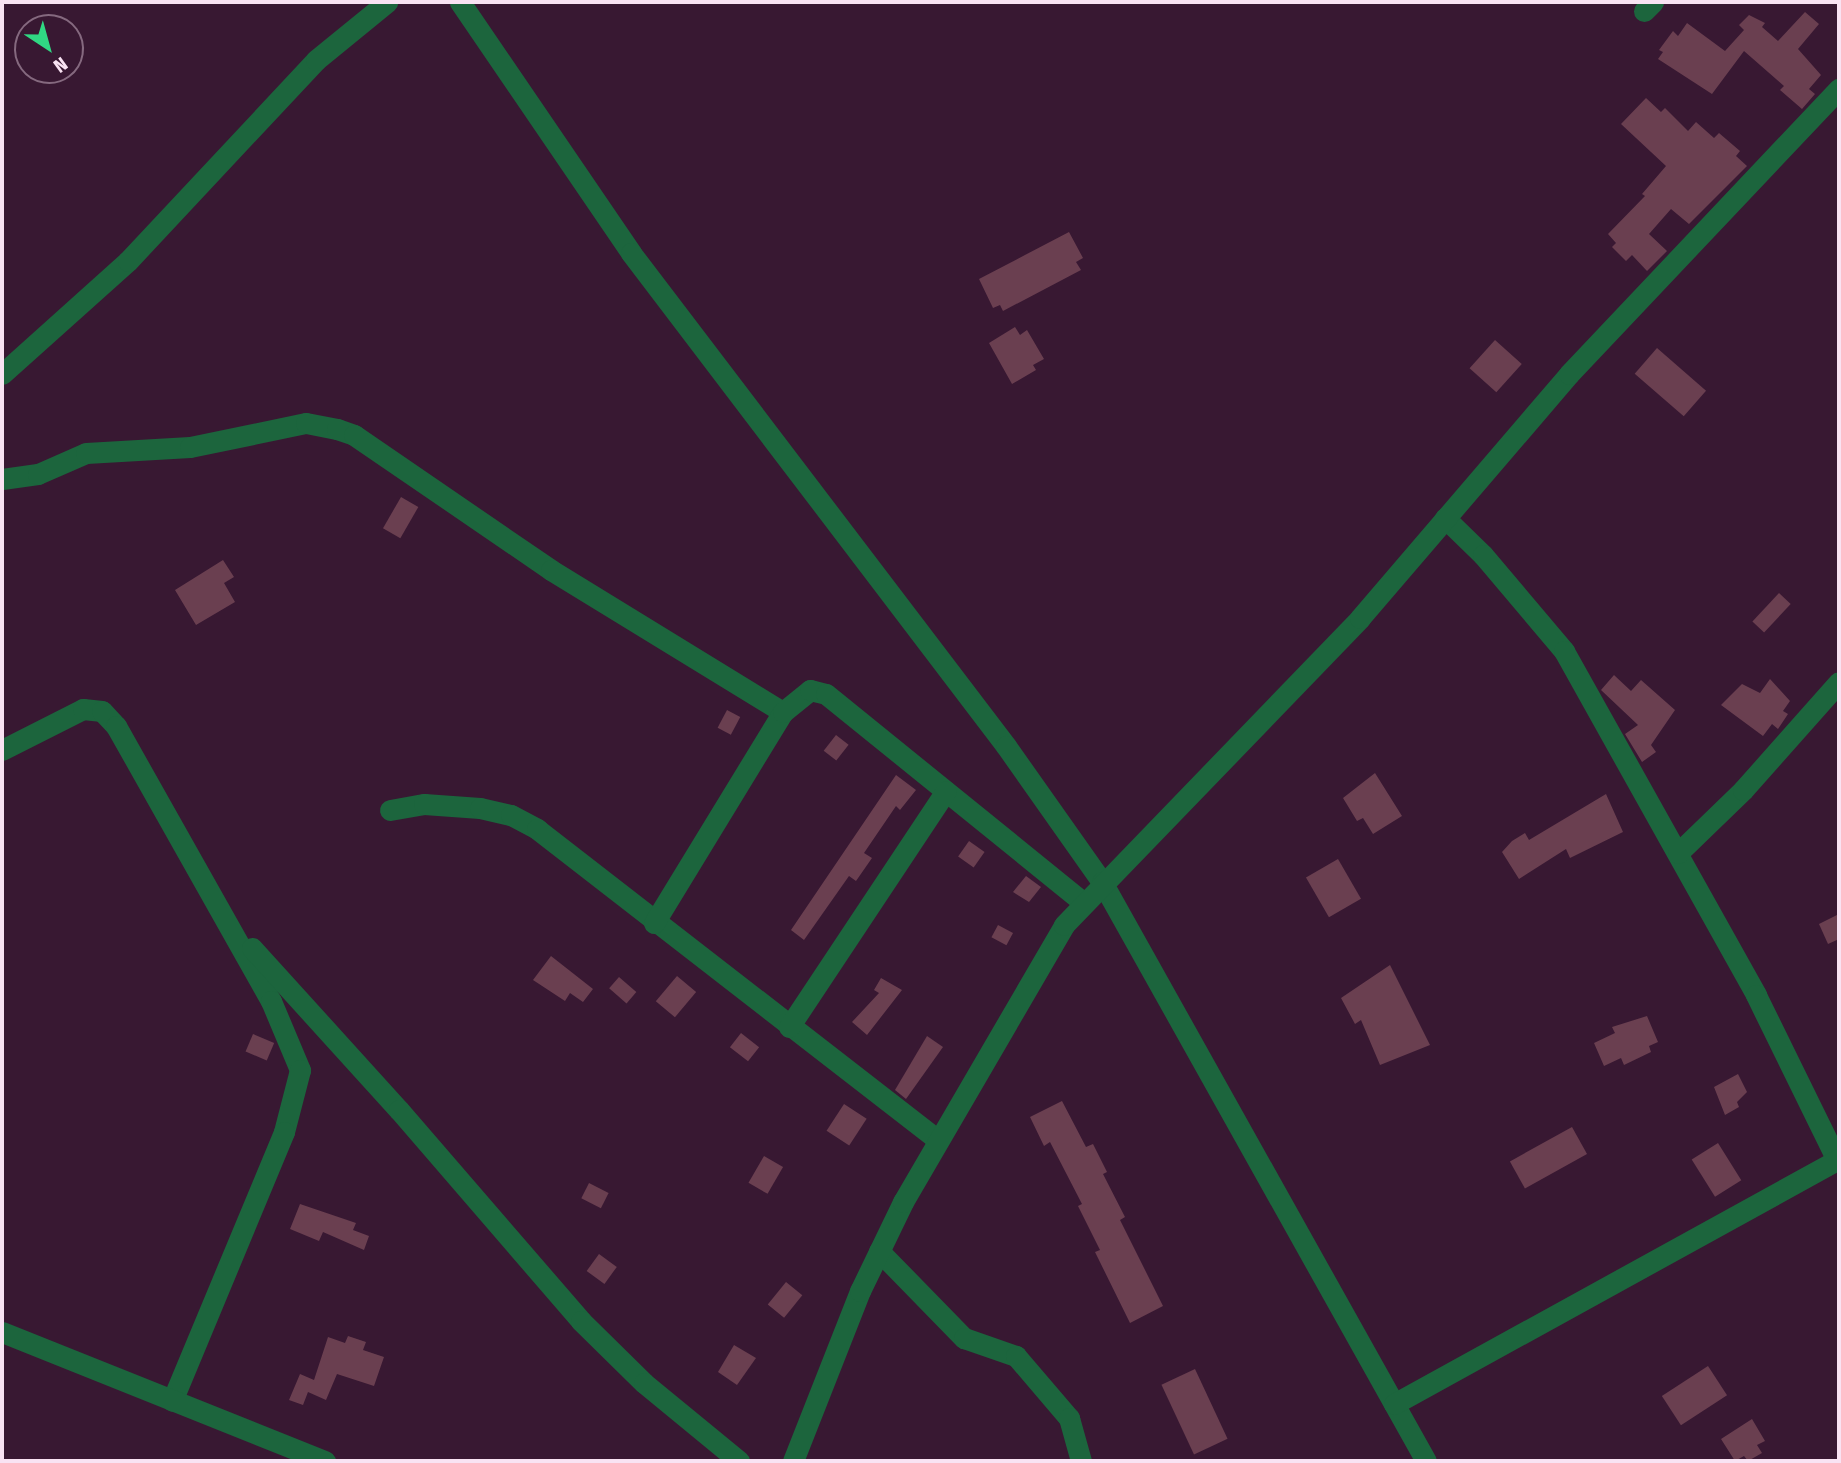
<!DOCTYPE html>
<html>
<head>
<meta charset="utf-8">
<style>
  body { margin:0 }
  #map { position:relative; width:1841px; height:1463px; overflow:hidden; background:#381832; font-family:"Fira Sans Condensed",sans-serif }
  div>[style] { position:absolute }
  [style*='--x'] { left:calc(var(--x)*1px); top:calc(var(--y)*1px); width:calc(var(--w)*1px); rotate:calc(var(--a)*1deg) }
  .building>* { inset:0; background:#6a3f50; transform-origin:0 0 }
  .minor>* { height:21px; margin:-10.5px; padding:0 10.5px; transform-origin:10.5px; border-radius:10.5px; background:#1c653d }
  span { translate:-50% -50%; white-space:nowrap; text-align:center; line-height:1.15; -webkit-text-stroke:6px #381832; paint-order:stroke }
  .frame { position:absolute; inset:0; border:4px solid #f9e3f3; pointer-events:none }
  .north { position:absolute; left:14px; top:14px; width:70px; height:70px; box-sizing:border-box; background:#381832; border:2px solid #85697f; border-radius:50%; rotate:144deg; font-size:19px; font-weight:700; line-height:28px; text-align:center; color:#f9e3f3 }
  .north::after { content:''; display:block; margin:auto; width:24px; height:32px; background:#30d883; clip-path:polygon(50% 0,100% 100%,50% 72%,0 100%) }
</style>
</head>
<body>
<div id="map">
  <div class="building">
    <div style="clip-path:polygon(1805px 12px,1819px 24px,1798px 49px,1821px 75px,1809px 89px,1815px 94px,1802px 109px,1780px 90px,1784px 86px,1744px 51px,1712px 94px,1658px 59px,1663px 52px,1659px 50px,1673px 31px,1678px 36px,1687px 23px,1725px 51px,1744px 30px,1739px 25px,1749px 15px,1765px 23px,1762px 27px,1778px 41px)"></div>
    <div style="clip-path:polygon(1646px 98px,1661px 112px,1665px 108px,1688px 131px,1696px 122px,1714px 138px,1719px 133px,1740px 151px,1736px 156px,1747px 166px,1689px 224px,1671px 209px,1649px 234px,1667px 251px,1647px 271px,1632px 255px,1626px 261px,1612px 247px,1616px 243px,1608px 234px,1645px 196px,1642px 194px,1666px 166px,1621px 124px)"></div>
    <div style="clip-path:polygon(1069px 232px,1083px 258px,1076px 262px,1081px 270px,1003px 311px,1000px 305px,993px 308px,979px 279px)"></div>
    <div style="clip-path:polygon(1015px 327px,1020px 335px,1027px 330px,1044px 359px,1033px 365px,1036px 370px,1012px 384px,989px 343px)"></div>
    <div style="left:1495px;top:340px;width:36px;height:38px;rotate:42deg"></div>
    <div style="left:1657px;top:348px;width:65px;height:34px;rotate:41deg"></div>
    <div style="left:401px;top:497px;width:20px;height:36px;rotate:30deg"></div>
    <div style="clip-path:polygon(223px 560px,234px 577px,224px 583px,235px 602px,196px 625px,175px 590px)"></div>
    <div style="left:1779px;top:593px;width:16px;height:39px;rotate:43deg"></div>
    <div style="clip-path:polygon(1614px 675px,1631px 691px,1641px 680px,1675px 710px,1651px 745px,1656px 752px,1642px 762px,1625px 734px,1638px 725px,1601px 690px)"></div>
    <div style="clip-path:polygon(1770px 679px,1790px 701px,1783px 711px,1788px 714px,1778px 729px,1772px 724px,1763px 736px,1721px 705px,1742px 684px,1760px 693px)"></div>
    <div style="left:727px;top:710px;width:15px;height:20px;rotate:28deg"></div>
    <div style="left:836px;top:735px;width:16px;height:20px;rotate:38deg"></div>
    <div style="clip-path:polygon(1375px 773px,1402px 816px,1373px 834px,1363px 818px,1357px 821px,1343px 798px)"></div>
    <div style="clip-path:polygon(896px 775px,916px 790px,900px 810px,896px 806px,864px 853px,872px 858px,856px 881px,849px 876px,804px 940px,791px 930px)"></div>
    <div style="clip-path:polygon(1606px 794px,1623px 832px,1570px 858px,1566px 849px,1519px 879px,1502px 852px,1512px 841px,1525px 833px,1529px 840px)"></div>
    <div style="left:969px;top:841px;width:19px;height:19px;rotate:35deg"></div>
    <div style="left:1338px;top:859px;width:46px;height:37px;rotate:60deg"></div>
    <div style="clip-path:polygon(1026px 876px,1041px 887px,1029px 902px,1013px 892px)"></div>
    <div style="clip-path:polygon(1839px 914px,1839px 939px,1828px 944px,1819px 924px)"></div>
    <div style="left:998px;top:925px;width:17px;height:14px;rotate:28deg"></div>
    <div style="clip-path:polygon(551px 956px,593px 989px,583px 1002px,570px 993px,565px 1001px,533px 980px)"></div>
    <div style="clip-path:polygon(1390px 965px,1430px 1045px,1380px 1065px,1361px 1020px,1355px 1024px,1341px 998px)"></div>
    <div style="left:677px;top:976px;width:25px;height:33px;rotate:40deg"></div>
    <div style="left:619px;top:977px;width:23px;height:15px;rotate:41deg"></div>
    <div style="clip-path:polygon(881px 978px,902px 990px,867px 1035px,852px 1022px,879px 993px,874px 990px)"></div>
    <div style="clip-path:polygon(1647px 1016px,1658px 1042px,1649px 1046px,1651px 1052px,1624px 1065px,1621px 1058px,1604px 1066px,1594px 1043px,1615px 1033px,1612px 1027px)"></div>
    <div style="left:741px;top:1033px;width:23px;height:18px;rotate:38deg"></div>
    <div style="left:253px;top:1034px;width:23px;height:19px;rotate:23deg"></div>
    <div style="clip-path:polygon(927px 1036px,943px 1047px,906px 1099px,895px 1090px)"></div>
    <div style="clip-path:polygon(1738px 1074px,1747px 1092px,1737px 1102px,1739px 1107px,1725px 1115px,1714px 1087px)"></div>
    <div style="clip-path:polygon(1062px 1101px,1086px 1147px,1093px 1144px,1107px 1172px,1103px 1174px,1125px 1217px,1120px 1220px,1163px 1306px,1130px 1323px,1095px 1252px,1100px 1250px,1078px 1206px,1082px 1204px,1050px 1142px,1044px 1146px,1030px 1117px)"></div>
    <div style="left:844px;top:1104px;width:27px;height:32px;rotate:33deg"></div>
    <div style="left:1572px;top:1127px;width:31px;height:71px;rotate:61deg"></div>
    <div style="left:1718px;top:1143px;width:44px;height:31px;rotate:58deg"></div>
    <div style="left:764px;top:1156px;width:22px;height:31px;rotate:30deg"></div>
    <div style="left:589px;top:1183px;width:22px;height:17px;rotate:27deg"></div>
    <div style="clip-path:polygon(300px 1204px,356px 1223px,353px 1230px,369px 1236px,364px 1250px,323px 1232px,319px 1241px,290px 1229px)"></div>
    <div style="left:599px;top:1254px;width:22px;height:21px;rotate:36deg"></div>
    <div style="left:786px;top:1282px;width:21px;height:29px;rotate:39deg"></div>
    <div style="clip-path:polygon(348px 1336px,366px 1342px,363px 1350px,384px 1357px,374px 1386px,337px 1374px,326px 1400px,308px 1392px,303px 1405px,289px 1400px,300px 1374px,314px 1380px,328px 1337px,345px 1343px)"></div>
    <div style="clip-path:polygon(734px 1345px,756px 1358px,737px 1385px,718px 1372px)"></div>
    <div style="left:1708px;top:1366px;width:35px;height:55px;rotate:57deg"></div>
    <div style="left:1195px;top:1369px;width:77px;height:37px;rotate:65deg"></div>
    <div style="clip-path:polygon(1752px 1419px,1765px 1441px,1757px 1445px,1762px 1453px,1748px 1461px,1744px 1456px,1735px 1461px,1721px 1439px)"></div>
  </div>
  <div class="minor">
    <div style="--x:460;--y:2;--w:304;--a:55.7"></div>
    <div style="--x:631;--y:253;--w:619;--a:52.74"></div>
    <div style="--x:1006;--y:746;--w:166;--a:54.8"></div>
    <div style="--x:1102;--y:882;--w:663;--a:60.77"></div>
    <div style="--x:1644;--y:11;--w:13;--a:-45"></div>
    <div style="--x:2;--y:374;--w:169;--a:-41.9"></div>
    <div style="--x:128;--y:261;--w:275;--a:-46.9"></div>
    <div style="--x:316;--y:60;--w:92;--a:-39.2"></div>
    <div style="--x:2;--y:479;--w:36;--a:-8"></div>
    <div style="--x:38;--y:474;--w:52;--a:-23.6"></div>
    <div style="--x:86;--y:453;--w:104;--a:-3.3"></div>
    <div style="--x:190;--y:447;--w:118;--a:-11.7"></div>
    <div style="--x:306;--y:423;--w:32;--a:11"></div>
    <div style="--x:337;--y:429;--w:18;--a:19"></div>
    <div style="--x:354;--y:435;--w:239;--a:34.4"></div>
    <div style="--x:551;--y:570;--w:272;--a:31.5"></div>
    <div style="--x:1445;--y:518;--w:53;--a:44.2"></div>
    <div style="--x:1483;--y:555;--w:126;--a:49.8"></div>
    <div style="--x:1564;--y:651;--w:394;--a:60.8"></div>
    <div style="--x:1756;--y:995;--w:184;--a:63.9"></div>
    <div style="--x:2;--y:750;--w:91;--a:-26.8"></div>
    <div style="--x:83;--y:709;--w:19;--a:6"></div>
    <div style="--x:102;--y:711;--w:21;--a:47"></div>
    <div style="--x:116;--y:726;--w:316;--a:60.6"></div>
    <div style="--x:271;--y:1001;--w:75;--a:67.2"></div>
    <div style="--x:300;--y:1070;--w:64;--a:104.5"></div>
    <div style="--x:284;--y:1132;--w:291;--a:112.6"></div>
    <div style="--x:390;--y:810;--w:35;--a:-10"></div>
    <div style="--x:424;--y:804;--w:56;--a:4.1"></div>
    <div style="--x:480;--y:808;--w:32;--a:13"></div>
    <div style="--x:511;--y:815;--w:30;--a:28"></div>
    <div style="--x:537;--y:829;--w:507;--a:37.8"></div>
    <div style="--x:1678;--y:853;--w:91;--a:-44.1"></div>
    <div style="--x:1743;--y:790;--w:144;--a:-48.4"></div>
    <div style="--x:654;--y:923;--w:247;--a:-58.6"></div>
    <div style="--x:783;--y:712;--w:35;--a:-39"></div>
    <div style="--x:810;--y:690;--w:16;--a:14"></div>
    <div style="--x:826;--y:694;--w:331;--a:39"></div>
    <div style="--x:252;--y:948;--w:219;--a:47.8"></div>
    <div style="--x:399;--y:1110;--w:279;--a:49.2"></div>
    <div style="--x:581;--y:1321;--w:88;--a:44.5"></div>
    <div style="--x:644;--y:1383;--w:123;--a:39.4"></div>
    <div style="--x:789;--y:1027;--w:283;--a:-56.4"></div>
    <div style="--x:879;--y:1251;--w:122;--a:45.7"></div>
    <div style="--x:964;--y:1338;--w:55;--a:19.1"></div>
    <div style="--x:1016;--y:1356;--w:82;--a:49.5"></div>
    <div style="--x:1069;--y:1418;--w:45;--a:74.4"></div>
    <div style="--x:2;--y:1332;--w:348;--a:21.8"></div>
    <div style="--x:1394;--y:1404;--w:508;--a:-28.84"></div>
    <div style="--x:793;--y:1461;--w:183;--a:-68.5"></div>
    <div style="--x:860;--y:1291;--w:99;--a:-64.2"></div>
    <div style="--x:903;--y:1202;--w:320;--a:-59.8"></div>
    <div style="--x:1064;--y:925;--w:426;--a:-46"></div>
    <div style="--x:1360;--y:618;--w:321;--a:-49.4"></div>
    <div style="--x:1569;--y:374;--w:393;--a:-46.6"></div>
  </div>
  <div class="frame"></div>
  <div class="north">N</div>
</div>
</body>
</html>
